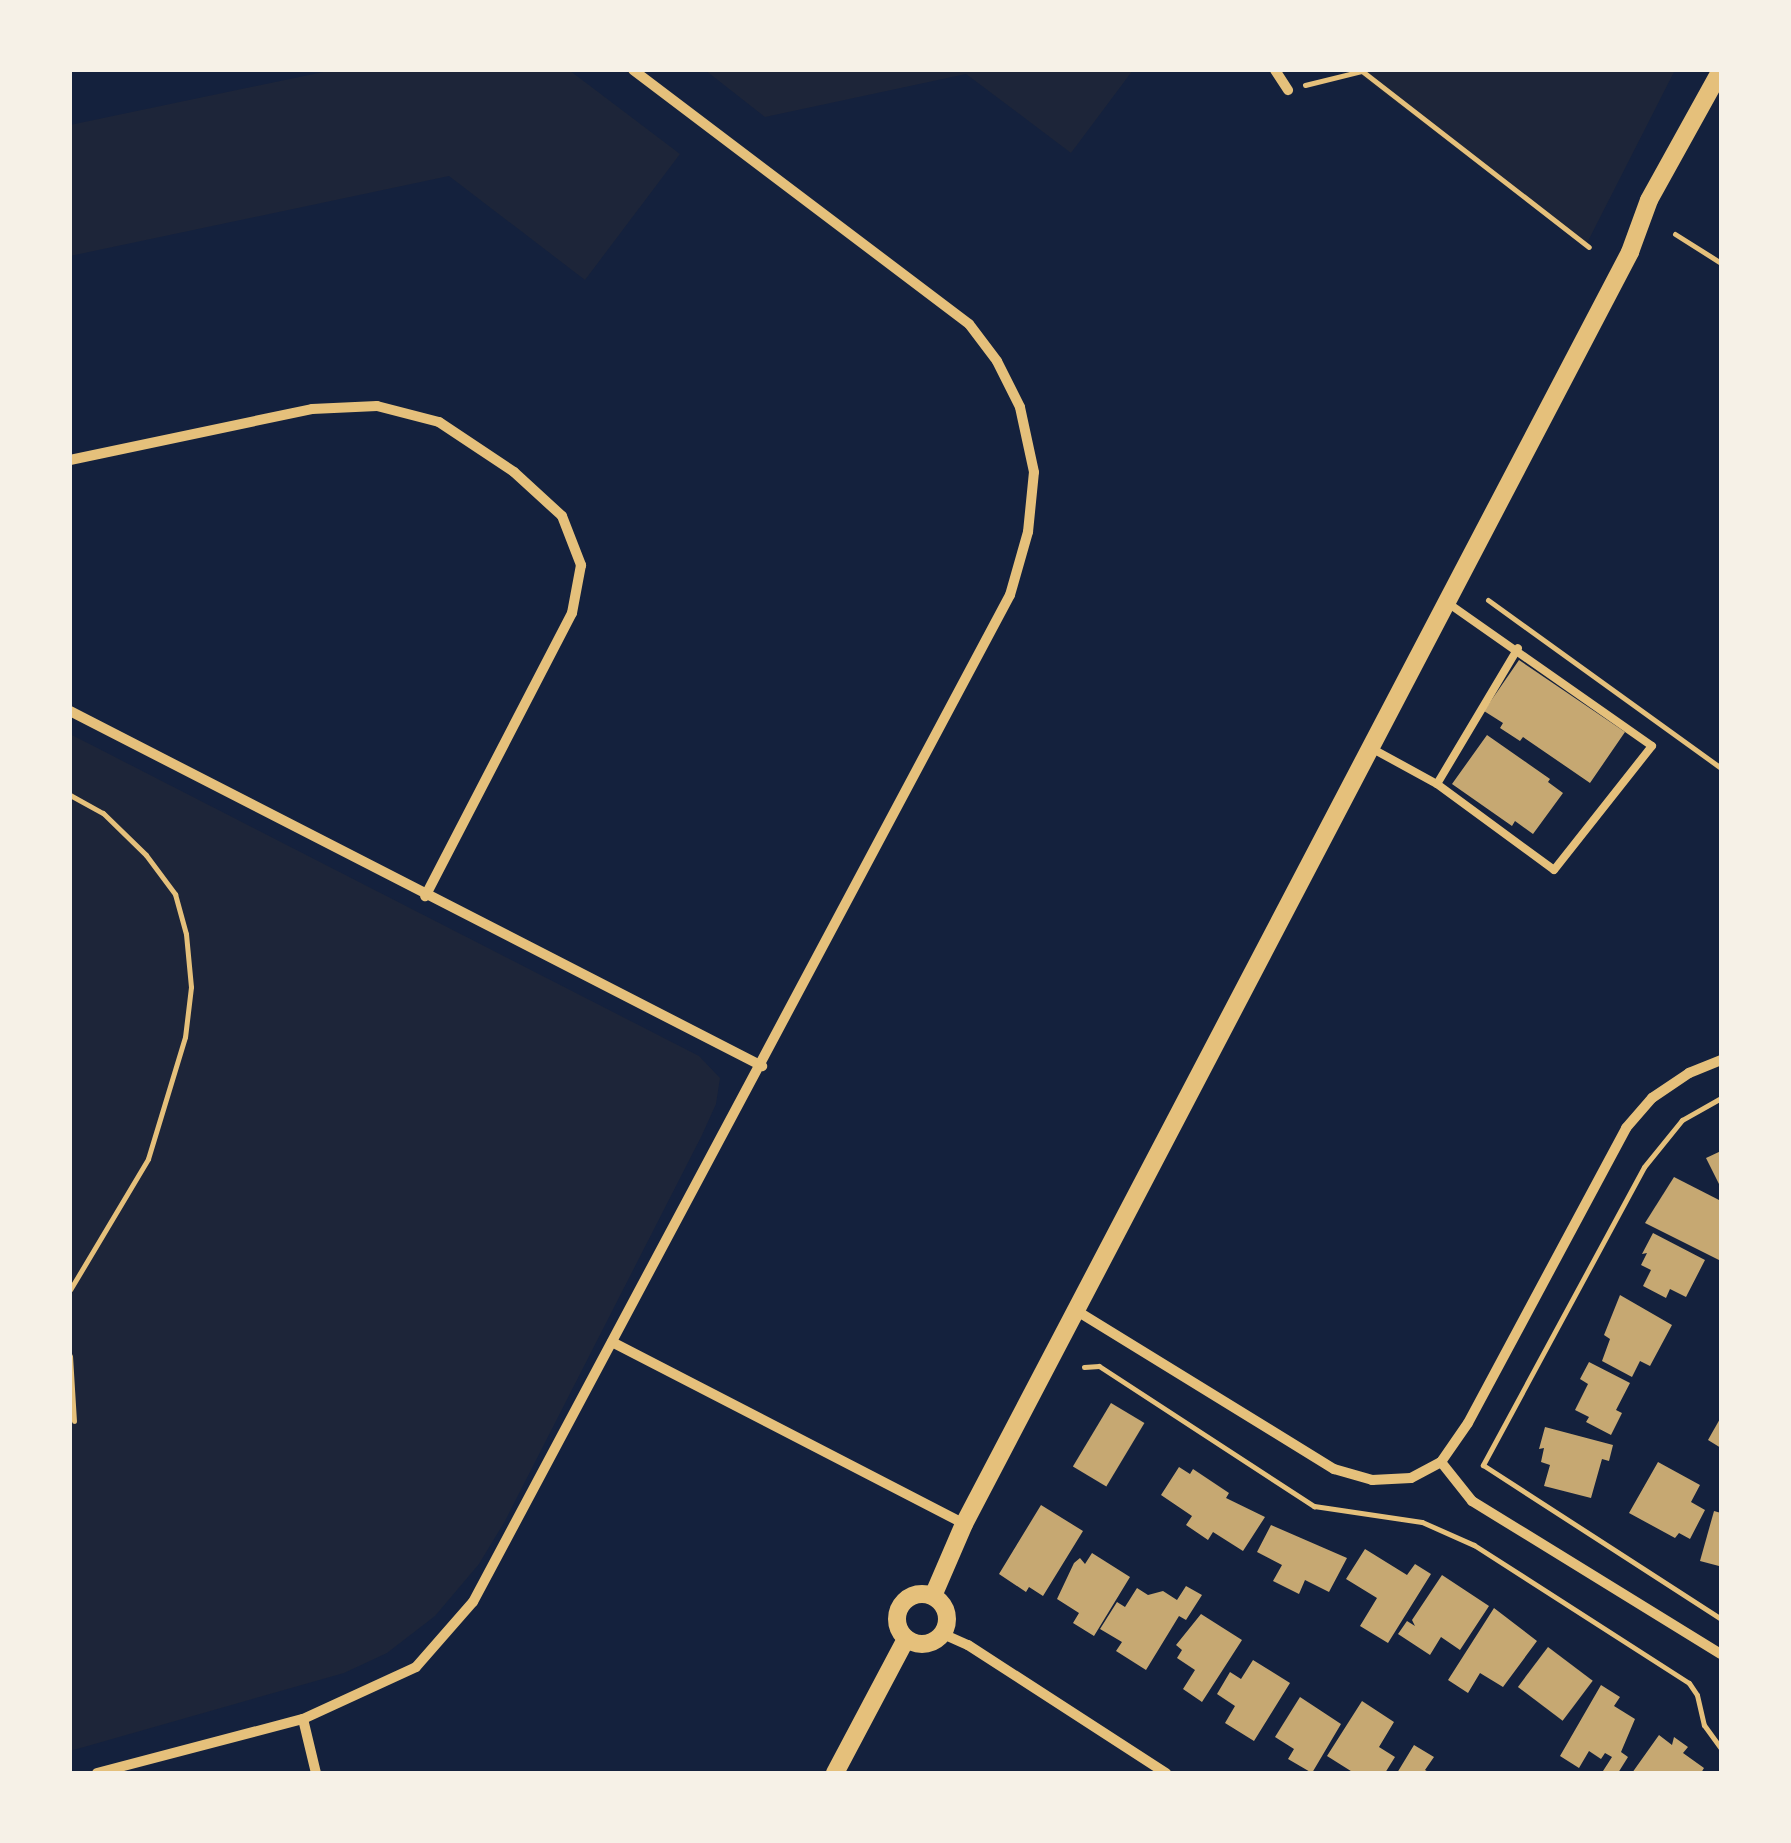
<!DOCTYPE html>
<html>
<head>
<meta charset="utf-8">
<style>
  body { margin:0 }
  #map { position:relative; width:1791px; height:1843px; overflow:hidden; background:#14213d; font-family:"Playfair Display",serif }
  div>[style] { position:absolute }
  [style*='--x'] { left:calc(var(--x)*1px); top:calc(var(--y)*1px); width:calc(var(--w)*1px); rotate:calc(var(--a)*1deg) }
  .green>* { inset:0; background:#1d2539 }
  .building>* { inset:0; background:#c6a872; transform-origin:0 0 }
  .path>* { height:5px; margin:-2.5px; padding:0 2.5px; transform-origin:2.5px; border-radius:2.5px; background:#e5c07b }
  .service>* { height:8px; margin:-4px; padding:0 4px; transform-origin:4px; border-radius:4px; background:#e5c07b }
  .minor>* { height:10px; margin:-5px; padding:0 5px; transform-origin:5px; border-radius:5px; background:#e5c07b }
  .tertiary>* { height:18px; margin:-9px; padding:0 9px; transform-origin:9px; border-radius:9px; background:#e5c07b }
  .tertiary>.ring { margin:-9px; padding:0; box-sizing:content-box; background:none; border:18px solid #e5c07b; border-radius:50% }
  span { translate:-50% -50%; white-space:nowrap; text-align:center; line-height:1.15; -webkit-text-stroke:8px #f6f1e7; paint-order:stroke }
  .frame { position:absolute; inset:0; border:72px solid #f6f1e7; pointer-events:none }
</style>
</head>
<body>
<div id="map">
  <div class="green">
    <div style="clip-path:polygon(333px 70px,569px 70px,680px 154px,585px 280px,449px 176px,70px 256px,70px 125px)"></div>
    <div style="clip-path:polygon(705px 70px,1133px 70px,1071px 153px,966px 74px,765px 117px)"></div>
    <div style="clip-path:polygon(1354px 70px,1675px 70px,1585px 247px)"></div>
    <div style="clip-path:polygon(70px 734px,699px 1056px,720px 1078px,716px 1104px,702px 1135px,505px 1521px,479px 1564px,435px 1616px,387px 1653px,344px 1673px,70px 1751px)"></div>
  </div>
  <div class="building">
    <div style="clip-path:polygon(1519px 660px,1625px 732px,1590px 783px,1523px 737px,1520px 741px,1500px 728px,1503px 723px,1484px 711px)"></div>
    <div style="clip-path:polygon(1487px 735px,1550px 779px,1548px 782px,1563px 793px,1533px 834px,1515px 821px,1512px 826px,1452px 784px)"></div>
    <div style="clip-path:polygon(1721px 1151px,1721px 1188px,1706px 1158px)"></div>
    <div style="clip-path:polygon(1674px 1177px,1721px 1201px,1721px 1261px,1645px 1223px)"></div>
    <div style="clip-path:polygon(1653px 1233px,1705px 1260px,1686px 1297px,1670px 1289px,1666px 1298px,1643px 1286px,1651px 1270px,1641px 1265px,1647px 1253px,1642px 1254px)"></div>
    <div style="clip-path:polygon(1620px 1295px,1672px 1325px,1650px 1366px,1640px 1361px,1632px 1377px,1602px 1361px,1610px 1339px,1604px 1335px)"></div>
    <div style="clip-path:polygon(1589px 1362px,1630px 1383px,1616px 1410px,1622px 1413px,1611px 1435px,1586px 1422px,1589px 1417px,1575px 1410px,1588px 1384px,1580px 1379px)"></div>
    <div style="left:1111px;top:1403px;width:39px;height:74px;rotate:31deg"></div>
    <div style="clip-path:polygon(1721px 1417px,1721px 1448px,1708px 1440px)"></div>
    <div style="clip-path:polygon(1545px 1427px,1613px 1445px,1609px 1461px,1602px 1459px,1591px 1498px,1544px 1486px,1550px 1465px,1541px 1462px,1544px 1448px,1539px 1449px)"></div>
    <div style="clip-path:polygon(1658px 1462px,1700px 1485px,1691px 1502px,1705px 1510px,1690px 1539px,1679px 1533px,1675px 1538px,1629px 1513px)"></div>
    <div style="clip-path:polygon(1179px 1467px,1190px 1474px,1193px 1469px,1229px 1493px,1226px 1498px,1265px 1517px,1243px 1551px,1213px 1532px,1208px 1540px,1186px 1525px,1192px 1516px,1161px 1495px)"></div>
    <div style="clip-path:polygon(1041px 1505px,1083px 1531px,1043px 1596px,1029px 1587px,1026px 1592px,999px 1574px)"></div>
    <div style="clip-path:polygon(1714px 1511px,1721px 1513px,1719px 1566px,1700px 1561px)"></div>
    <div style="clip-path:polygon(1271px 1525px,1347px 1558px,1329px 1592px,1305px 1580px,1299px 1594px,1273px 1581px,1282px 1565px,1257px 1552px)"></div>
    <div style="clip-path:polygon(1365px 1549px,1407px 1575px,1415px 1564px,1431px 1574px,1388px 1643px,1360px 1626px,1377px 1598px,1346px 1579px)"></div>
    <div style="clip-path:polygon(1092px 1553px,1130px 1577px,1094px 1636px,1073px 1623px,1079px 1613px,1057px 1599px,1074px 1563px,1080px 1558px,1085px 1564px)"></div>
    <div style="clip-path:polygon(1442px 1575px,1489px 1606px,1460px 1650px,1441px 1637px,1430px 1655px,1398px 1634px,1407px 1621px,1415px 1626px,1412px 1620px)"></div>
    <div style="clip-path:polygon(1186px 1586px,1202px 1595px,1186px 1620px,1179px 1616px,1146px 1670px,1116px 1651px,1122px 1642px,1100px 1629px,1117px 1602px,1125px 1607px,1137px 1588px,1148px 1595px,1163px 1591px,1177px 1600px)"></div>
    <div style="clip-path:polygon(1494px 1608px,1537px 1641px,1503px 1687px,1480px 1673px,1468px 1693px,1448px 1680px)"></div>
    <div style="clip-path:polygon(1201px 1614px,1242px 1640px,1202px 1702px,1183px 1689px,1195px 1670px,1177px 1658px,1182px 1650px,1176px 1645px)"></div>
    <div style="left:1548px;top:1647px;width:56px;height:50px;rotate:37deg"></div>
    <div style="clip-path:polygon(1253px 1660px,1290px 1683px,1254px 1741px,1225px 1723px,1235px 1706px,1217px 1694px,1230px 1672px,1241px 1679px)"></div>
    <div style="clip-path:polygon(1601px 1685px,1620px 1697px,1614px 1706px,1635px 1719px,1621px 1752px,1628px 1757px,1618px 1773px,1603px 1771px,1612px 1757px,1605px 1753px,1601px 1759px,1589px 1751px,1579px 1768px,1560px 1756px)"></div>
    <div style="clip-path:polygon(1300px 1697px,1341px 1724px,1312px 1773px,1288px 1759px,1294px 1749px,1275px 1737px)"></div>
    <div style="clip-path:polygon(1362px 1701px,1394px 1722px,1379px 1747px,1395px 1757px,1385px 1773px,1354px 1773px,1327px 1756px)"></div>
    <div style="clip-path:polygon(1659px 1735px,1672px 1745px,1674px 1737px,1688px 1747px,1683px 1753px,1704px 1768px,1701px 1773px,1632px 1773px)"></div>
    <div style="clip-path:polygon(1414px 1745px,1434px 1757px,1425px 1770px,1430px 1773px,1397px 1773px)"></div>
  </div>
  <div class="path">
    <div style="--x:1305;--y:85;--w:59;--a:-13.8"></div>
    <div style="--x:1362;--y:71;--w:287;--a:37.8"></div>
    <div style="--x:1675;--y:234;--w:54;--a:32.2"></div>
    <div style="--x:1488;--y:600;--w:287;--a:35.8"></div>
    <div style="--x:70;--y:795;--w:38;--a:29"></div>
    <div style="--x:103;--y:813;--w:60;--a:44.3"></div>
    <div style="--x:146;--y:855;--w:49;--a:53.4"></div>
    <div style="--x:175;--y:894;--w:41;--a:74.6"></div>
    <div style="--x:186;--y:934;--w:53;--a:84.6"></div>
    <div style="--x:191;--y:987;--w:50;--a:96.8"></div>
    <div style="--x:185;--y:1037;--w:127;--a:106.9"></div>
    <div style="--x:148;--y:1159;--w:152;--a:120.8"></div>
    <div style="--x:1721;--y:1098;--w:45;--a:150.6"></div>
    <div style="--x:1682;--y:1120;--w:60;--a:129"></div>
    <div style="--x:1644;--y:1167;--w:339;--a:118.4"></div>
    <div style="--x:1483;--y:1465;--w:283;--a:32.9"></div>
    <div style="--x:70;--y:1356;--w:65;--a:86.5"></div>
    <div style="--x:1084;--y:1367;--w:15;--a:-4"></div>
    <div style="--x:1099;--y:1366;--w:257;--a:33.1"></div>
    <div style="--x:1314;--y:1506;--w:109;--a:8.4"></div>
    <div style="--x:1422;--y:1522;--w:57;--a:23.9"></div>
    <div style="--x:1474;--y:1545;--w:255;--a:32.7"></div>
    <div style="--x:1689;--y:1683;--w:14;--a:56"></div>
    <div style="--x:1697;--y:1695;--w:31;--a:77"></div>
    <div style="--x:1704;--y:1725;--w:29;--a:54"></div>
  </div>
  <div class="service">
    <div style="--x:1371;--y:748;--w:75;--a:28.6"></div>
    <div style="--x:1437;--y:784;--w:145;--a:36.3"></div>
    <div style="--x:1554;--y:870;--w:158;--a:-51.7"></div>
    <div style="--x:1652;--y:746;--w:251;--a:-145"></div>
    <div style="--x:1437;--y:784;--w:158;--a:-59.2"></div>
  </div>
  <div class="minor">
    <div style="--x:1275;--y:70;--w:24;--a:57"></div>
    <div style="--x:70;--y:460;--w:247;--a:-11.9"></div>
    <div style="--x:312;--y:409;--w:65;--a:-2.6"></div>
    <div style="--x:377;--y:406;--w:64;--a:14.5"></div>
    <div style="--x:439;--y:422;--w:90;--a:33.7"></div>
    <div style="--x:514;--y:472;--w:65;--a:42.5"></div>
    <div style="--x:562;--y:516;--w:53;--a:68.8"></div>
    <div style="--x:581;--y:565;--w:49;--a:100.6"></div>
    <div style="--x:572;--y:613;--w:319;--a:117.4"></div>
    <div style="--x:70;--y:711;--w:778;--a:27.16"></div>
    <div style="--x:1077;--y:1311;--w:302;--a:31.6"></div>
    <div style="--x:1334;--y:1469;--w:40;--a:16"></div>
    <div style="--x:1372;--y:1480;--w:39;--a:-3"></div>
    <div style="--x:1411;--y:1478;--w:34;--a:-28"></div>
    <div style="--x:1441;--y:1462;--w:47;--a:-55.3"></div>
    <div style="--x:1468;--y:1423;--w:335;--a:-61.8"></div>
    <div style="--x:1626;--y:1128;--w:40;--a:-49"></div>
    <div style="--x:1652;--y:1098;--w:45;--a:-34"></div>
    <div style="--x:1689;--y:1073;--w:35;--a:-22"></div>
    <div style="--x:612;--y:1342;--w:396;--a:27.3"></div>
    <div style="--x:1441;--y:1462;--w:50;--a:51.5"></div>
    <div style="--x:1472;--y:1501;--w:292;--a:31.6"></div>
    <div style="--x:943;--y:1634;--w:27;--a:24"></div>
    <div style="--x:968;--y:1645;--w:236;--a:32.9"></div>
    <div style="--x:303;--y:1719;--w:56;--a:76.5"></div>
    <div style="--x:97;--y:1773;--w:213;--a:-14.7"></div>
    <div style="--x:303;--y:1719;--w:124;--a:-24.7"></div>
    <div style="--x:416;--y:1667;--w:86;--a:-48.8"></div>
    <div style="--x:473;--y:1602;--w:1141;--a:-61.93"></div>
    <div style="--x:1010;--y:595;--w:66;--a:-74.1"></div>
    <div style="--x:1028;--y:532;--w:60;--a:-84.3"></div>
    <div style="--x:1034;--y:472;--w:66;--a:-102.2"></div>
    <div style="--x:1020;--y:407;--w:51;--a:-116.6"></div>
    <div style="--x:997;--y:361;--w:46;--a:-127.1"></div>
    <div style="--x:969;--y:324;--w:421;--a:-142.9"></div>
  </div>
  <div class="tertiary">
    <div class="ring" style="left:897px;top:1594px;width:32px;height:32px"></div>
    <div style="--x:933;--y:1596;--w:78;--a:-66.7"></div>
    <div style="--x:964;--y:1524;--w:1436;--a:-62.36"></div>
    <div style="--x:1630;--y:252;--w:55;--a:-69.9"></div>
    <div style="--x:1649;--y:200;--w:149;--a:-61"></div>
    <div style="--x:835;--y:1773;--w:152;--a:-62.1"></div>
  </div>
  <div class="frame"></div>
</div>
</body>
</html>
